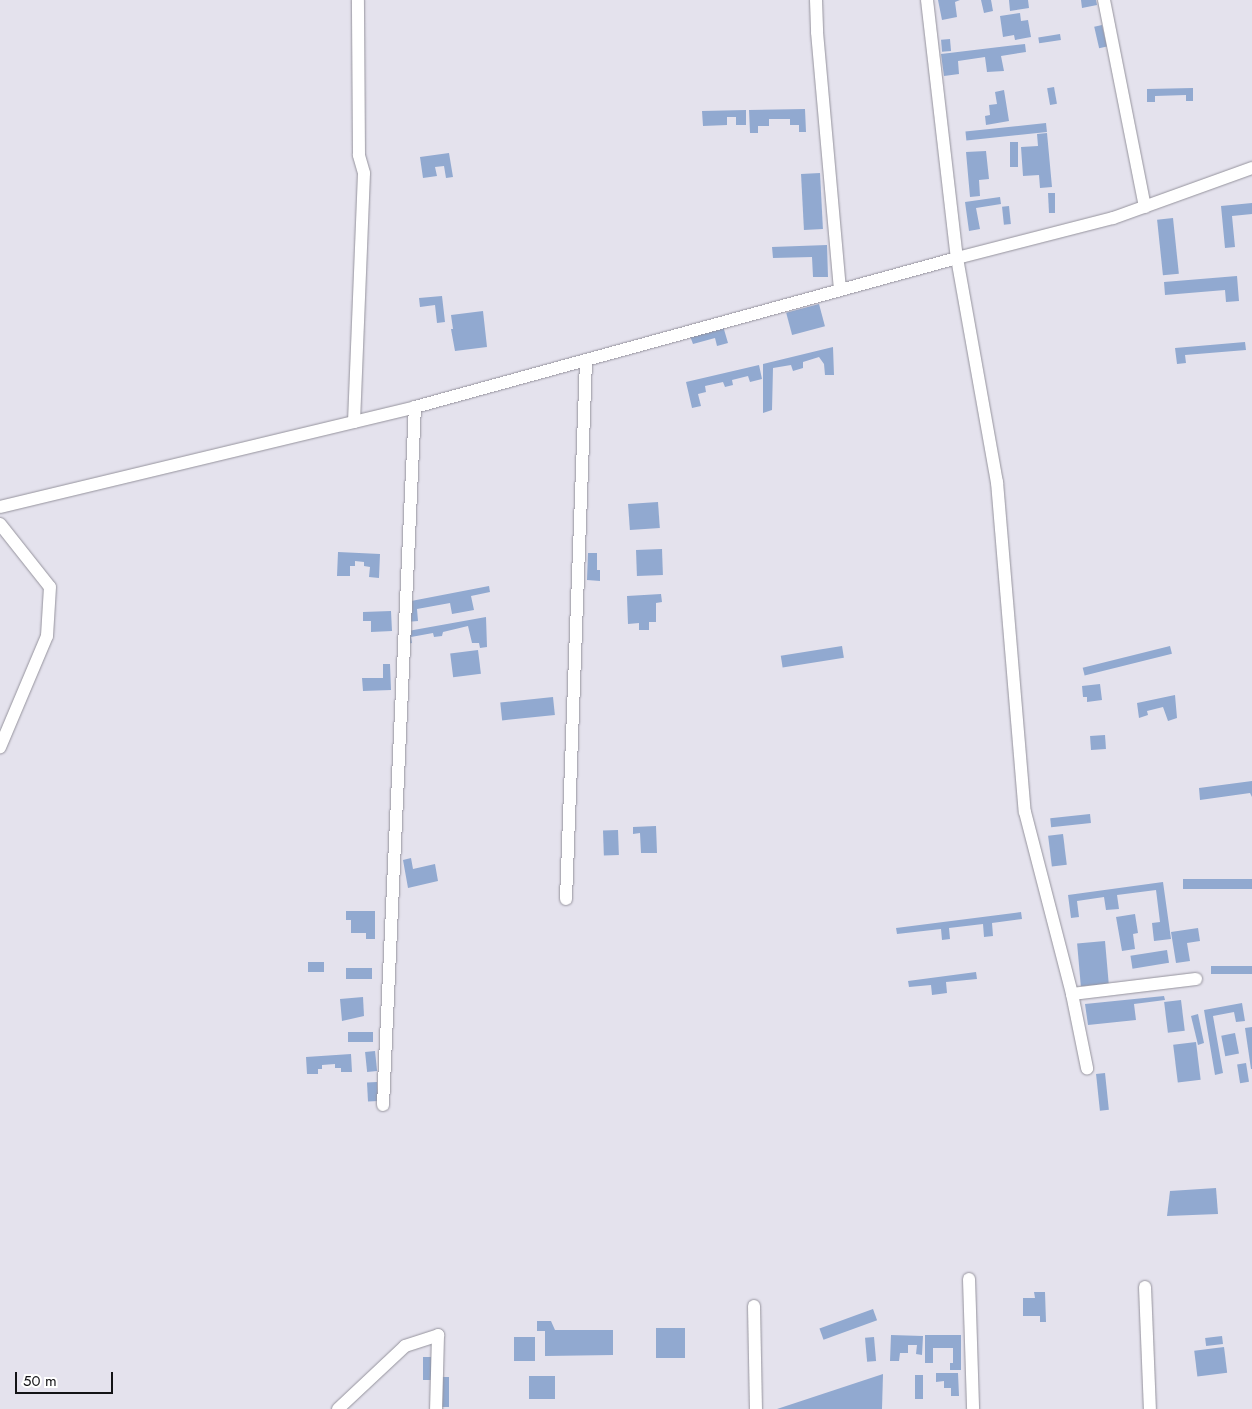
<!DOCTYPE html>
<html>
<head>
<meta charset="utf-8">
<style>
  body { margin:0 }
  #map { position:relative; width:1252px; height:1409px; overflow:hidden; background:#e4e2ed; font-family:Jost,sans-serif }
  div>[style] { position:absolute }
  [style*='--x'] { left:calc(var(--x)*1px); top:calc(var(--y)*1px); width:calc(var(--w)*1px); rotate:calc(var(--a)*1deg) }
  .building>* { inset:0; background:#91a9d0; transform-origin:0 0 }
  .roads { filter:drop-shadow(0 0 1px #95939d) drop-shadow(0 0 1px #95939d) }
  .minor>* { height:12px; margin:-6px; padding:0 6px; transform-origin:6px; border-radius:6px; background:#fff }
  span { translate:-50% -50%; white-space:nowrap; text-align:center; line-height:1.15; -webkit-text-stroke:4.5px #fff; paint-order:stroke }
  .scale { position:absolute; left:15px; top:1372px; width:98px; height:22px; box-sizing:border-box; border:2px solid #131316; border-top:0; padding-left:6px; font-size:15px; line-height:18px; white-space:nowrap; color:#131316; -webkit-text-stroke:4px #fff; paint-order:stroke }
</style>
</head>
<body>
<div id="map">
  <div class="building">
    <div style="clip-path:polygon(938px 0,960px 0,955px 2px,957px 17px,942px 20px)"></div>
    <div style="clip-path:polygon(981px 0,991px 0,993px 11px,984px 13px)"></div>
    <div style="clip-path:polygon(1009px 0,1028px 0,1029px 8px,1010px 11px)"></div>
    <div style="clip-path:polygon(1081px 0,1096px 0,1097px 5px,1082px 8px)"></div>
    <div style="clip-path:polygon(1020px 13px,1021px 21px,1028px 20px,1031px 37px,1015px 40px,1014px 35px,1003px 37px,1000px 16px)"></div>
    <div style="left:1102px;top:25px;width:22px;height:8px;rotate:77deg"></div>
    <div style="left:1060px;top:34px;width:6px;height:22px;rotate:81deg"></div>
    <div style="left:950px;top:39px;width:12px;height:9px;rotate:85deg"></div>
    <div style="clip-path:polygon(1025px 44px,1026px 52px,1001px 56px,1004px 71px,987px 72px,985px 57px,958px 61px,959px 74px,944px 76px,941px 54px)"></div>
    <div style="left:1054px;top:87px;width:17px;height:7px;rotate:80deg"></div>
    <div style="clip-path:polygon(1193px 88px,1193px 101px,1186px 101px,1186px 95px,1155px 96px,1155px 102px,1147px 102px,1147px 89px)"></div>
    <div style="clip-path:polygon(1004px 90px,1009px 121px,986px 125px,985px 116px,990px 115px,989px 105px,997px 104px,995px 92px)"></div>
    <div style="clip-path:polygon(805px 109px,806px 132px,799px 132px,799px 125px,790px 125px,790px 119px,769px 119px,769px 126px,758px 126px,758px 133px,750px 133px,749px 110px)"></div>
    <div style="clip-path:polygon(746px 110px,746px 125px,736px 125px,736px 117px,727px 117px,727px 125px,703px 126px,702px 111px)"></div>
    <div style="left:1046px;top:123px;width:9px;height:81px;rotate:84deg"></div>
    <div style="clip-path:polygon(1047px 133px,1052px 187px,1040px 188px,1039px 175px,1023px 176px,1021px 147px,1038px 146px,1037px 134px)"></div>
    <div style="left:1010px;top:142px;width:8px;height:25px"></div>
    <div style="clip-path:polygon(986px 151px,989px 179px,979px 180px,980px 196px,970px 197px,966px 152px)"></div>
    <div style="clip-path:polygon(449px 153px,453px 177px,446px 178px,444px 166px,435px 167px,437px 176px,423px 178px,420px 157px)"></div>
    <div style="left:820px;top:173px;width:56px;height:19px;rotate:87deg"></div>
    <div style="clip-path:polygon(1048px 193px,1055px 193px,1055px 213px,1049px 213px)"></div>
    <div style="clip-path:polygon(1000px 197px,1001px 204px,976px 208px,980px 229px,969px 231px,965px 202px)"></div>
    <div style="clip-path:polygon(1252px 203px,1252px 214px,1232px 216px,1235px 247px,1225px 248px,1221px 206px)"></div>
    <div style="left:1009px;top:206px;width:18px;height:7px;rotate:84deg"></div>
    <div style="left:1173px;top:218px;width:56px;height:16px;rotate:84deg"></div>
    <div style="clip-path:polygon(827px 245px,828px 277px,813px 277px,812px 257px,773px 258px,772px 247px)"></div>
    <div style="clip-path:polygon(1237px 276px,1239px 301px,1226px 302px,1225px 290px,1165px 295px,1164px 282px)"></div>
    <div style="clip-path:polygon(442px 296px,445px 322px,437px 323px,435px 305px,420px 307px,419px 298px)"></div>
    <div style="left:819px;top:304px;width:23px;height:34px;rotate:75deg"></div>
    <div style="clip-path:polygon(483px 311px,487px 347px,455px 351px,451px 329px,453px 329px,451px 315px)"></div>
    <div style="clip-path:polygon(723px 326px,728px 343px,717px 346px,715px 338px,693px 344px,690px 336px)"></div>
    <div style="clip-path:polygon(1245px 342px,1246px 350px,1185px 355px,1186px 363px,1177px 364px,1175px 348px)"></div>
    <div style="clip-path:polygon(833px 347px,834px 375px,825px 375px,824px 364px,819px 357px,803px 362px,803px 368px,793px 371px,791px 365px,773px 368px,772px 410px,763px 413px,763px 364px)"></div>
    <div style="clip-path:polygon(759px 365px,762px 379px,750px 382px,748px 376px,732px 380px,733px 385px,725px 387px,723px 382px,705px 386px,706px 392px,698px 394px,701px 406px,692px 408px,686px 382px)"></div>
    <div style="left:658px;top:502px;width:26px;height:30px;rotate:86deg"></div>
    <div style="left:662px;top:549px;width:26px;height:26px;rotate:88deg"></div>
    <div style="clip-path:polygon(338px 552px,380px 554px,379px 578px,369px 577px,370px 567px,364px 566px,364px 562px,355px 561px,355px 566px,350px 566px,350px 576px,337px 576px)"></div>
    <div style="clip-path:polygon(588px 553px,597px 553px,597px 570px,600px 570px,600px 581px,587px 580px)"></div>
    <div style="clip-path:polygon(489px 586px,490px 592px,471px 596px,474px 610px,452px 614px,450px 603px,417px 609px,418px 621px,406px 622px,406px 602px)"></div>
    <div style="clip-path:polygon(661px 594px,662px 602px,656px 603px,656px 622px,649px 622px,649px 630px,639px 630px,639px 623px,628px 624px,627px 596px)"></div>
    <div style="clip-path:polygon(391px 611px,392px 631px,371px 632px,371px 621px,363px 621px,363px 612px)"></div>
    <div style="clip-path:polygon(486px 617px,487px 647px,480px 648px,479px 643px,472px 643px,468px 626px,443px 632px,442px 636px,434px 637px,433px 633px,411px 637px,412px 643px,407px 644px,408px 631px)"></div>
    <div style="left:842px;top:646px;width:12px;height:62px;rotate:81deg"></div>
    <div style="left:1170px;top:646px;width:8px;height:90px;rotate:76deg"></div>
    <div style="left:478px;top:650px;width:24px;height:28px;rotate:83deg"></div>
    <div style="clip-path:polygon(383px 664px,390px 664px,391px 690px,363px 691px,362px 678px,383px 678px)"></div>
    <div style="clip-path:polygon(1100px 684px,1102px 700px,1087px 702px,1087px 697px,1083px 697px,1082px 686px)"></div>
    <div style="clip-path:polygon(1175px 695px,1177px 718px,1168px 721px,1163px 707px,1147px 711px,1148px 715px,1139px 718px,1137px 703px)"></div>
    <div style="left:553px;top:697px;width:18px;height:53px;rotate:84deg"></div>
    <div style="left:1105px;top:735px;width:14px;height:15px;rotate:86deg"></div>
    <div style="clip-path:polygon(1252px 781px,1252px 797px,1250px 793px,1200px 800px,1199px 788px)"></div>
    <div style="left:1090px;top:814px;width:9px;height:40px;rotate:84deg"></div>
    <div style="clip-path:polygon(656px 826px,657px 853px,641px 853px,640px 833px,633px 834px,633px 827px)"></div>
    <div style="left:618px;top:830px;width:25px;height:15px;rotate:88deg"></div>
    <div style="left:1063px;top:834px;width:31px;height:15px;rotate:83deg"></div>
    <div style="clip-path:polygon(411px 858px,413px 869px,435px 864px,438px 881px,408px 888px,403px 860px)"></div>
    <div style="left:1252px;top:879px;width:10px;height:69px;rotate:90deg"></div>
    <div style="clip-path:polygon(1163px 882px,1171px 939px,1154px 941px,1152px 923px,1160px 922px,1156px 890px,1117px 895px,1119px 909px,1106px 910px,1104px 897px,1077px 901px,1079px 917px,1071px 918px,1068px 895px)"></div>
    <div style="clip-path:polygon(346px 911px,375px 911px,375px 939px,366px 939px,366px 933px,351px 933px,351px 920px,346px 920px)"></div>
    <div style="clip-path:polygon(1021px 912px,1022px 919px,992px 923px,993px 936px,984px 937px,983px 924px,949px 928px,950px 939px,942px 940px,941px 929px,897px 934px,896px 928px)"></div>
    <div style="clip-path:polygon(1135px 914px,1138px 933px,1133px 934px,1135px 949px,1122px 951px,1116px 917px)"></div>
    <div style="clip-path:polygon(1198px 928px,1200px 941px,1187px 943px,1190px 961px,1176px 963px,1171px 932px)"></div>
    <div style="left:1105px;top:941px;width:43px;height:28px;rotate:85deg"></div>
    <div style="left:1167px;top:950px;width:13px;height:37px;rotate:81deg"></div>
    <div style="left:308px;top:962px;width:16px;height:10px"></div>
    <div style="left:1252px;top:966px;width:8px;height:41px;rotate:90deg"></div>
    <div style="left:346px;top:968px;width:26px;height:11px"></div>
    <div style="clip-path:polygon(976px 972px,977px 979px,946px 982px,947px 993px,932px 995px,931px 985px,909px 987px,908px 981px)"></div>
    <div style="clip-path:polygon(1164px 996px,1165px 1000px,1134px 1004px,1136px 1020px,1088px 1025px,1085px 1004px)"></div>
    <div style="clip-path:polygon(363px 997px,364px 1016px,342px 1021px,340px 999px)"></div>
    <div style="left:1181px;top:1000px;width:31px;height:17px;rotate:83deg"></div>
    <div style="clip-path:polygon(1242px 1003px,1245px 1021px,1236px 1022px,1234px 1012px,1213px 1016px,1223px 1073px,1215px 1075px,1204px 1010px)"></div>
    <div style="clip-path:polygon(1198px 1014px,1204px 1043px,1198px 1045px,1191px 1016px)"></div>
    <div style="clip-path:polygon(1252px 1027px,1252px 1069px,1251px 1069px,1245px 1028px)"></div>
    <div style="left:348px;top:1032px;width:25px;height:10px"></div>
    <div style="left:1235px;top:1033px;width:21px;height:14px;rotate:79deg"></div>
    <div style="left:1196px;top:1042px;width:38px;height:23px;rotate:83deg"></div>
    <div style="left:375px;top:1051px;width:20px;height:10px;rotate:84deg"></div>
    <div style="clip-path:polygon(351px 1054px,352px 1072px,341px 1072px,341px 1068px,335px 1068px,335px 1064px,322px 1065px,322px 1069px,318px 1069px,318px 1074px,307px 1074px,306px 1057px)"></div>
    <div style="left:1246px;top:1063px;width:19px;height:9px;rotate:81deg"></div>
    <div style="left:1105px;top:1073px;width:37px;height:9px;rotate:84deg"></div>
    <div style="left:377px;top:1082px;width:19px;height:10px;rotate:87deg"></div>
    <div style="clip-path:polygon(1216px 1188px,1218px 1214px,1167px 1216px,1170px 1191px)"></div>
    <div style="clip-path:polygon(1034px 1292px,1045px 1292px,1046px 1322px,1040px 1322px,1040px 1316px,1023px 1316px,1023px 1298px,1035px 1298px)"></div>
    <div style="left:873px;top:1309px;width:12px;height:57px;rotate:70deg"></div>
    <div style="clip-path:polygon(537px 1321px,551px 1321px,555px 1330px,613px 1330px,613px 1355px,545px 1356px,545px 1331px,537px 1331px)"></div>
    <div style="left:685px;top:1328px;width:30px;height:29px;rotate:90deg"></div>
    <div style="clip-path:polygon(891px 1335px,923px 1336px,922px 1355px,916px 1354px,917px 1345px,908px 1345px,908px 1353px,900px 1353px,899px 1361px,890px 1361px)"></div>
    <div style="clip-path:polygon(925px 1335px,961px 1335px,961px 1370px,950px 1370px,950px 1363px,953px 1363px,953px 1348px,933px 1348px,933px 1363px,925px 1363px)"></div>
    <div style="left:1222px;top:1336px;width:8px;height:17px;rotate:83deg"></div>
    <div style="left:514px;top:1337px;width:21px;height:24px"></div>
    <div style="left:874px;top:1337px;width:24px;height:9px;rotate:85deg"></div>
    <div style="left:1224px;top:1347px;width:26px;height:30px;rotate:83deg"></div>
    <div style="left:423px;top:1357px;width:8px;height:23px"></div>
    <div style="clip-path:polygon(936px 1373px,958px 1373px,959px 1396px,951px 1396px,951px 1388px,944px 1388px,944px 1381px,936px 1382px)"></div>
    <div style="clip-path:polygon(883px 1374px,882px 1409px,777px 1409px)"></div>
    <div style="left:915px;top:1375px;width:8px;height:24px"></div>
    <div style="left:555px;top:1376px;width:23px;height:26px;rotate:90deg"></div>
    <div style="left:439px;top:1377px;width:10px;height:30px"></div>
  </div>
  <div class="roads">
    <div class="minor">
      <div style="--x:816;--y:0;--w:32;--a:88"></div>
      <div style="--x:817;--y:32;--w:259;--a:84.9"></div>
      <div style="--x:927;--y:0;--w:260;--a:83.4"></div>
      <div style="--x:957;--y:258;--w:228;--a:79.9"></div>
      <div style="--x:997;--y:482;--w:331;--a:85.2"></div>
      <div style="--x:1025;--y:812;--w:188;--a:75.5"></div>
      <div style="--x:1072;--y:994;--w:76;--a:78.5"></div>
      <div style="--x:1104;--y:0;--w:211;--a:78.8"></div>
      <div style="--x:354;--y:422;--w:249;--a:-87.7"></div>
      <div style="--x:364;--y:173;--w:19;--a:-106"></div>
      <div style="--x:359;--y:155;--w:155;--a:-90.4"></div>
      <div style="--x:0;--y:507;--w:427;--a:-13.5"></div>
      <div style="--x:415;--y:407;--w:562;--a:-15.37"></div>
      <div style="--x:957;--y:258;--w:161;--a:-14.4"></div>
      <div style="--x:1113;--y:218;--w:148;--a:-19.8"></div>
      <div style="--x:0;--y:524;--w:80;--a:51.6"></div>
      <div style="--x:50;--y:587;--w:49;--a:93.5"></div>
      <div style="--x:47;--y:636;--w:121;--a:112.9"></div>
      <div style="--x:566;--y:899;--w:539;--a:-87.87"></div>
      <div style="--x:1072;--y:994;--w:125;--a:-6.9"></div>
      <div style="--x:383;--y:1105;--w:699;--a:-87.38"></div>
      <div style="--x:969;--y:1279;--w:130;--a:88.2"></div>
      <div style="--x:1145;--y:1287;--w:122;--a:87.7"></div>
      <div style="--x:754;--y:1306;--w:103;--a:88.9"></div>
      <div style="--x:338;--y:1409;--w:92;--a:-43.2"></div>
      <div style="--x:405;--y:1346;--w:35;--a:-18"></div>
      <div style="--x:438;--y:1335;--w:74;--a:91.5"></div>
    </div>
  </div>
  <div class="scale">50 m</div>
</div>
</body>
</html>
